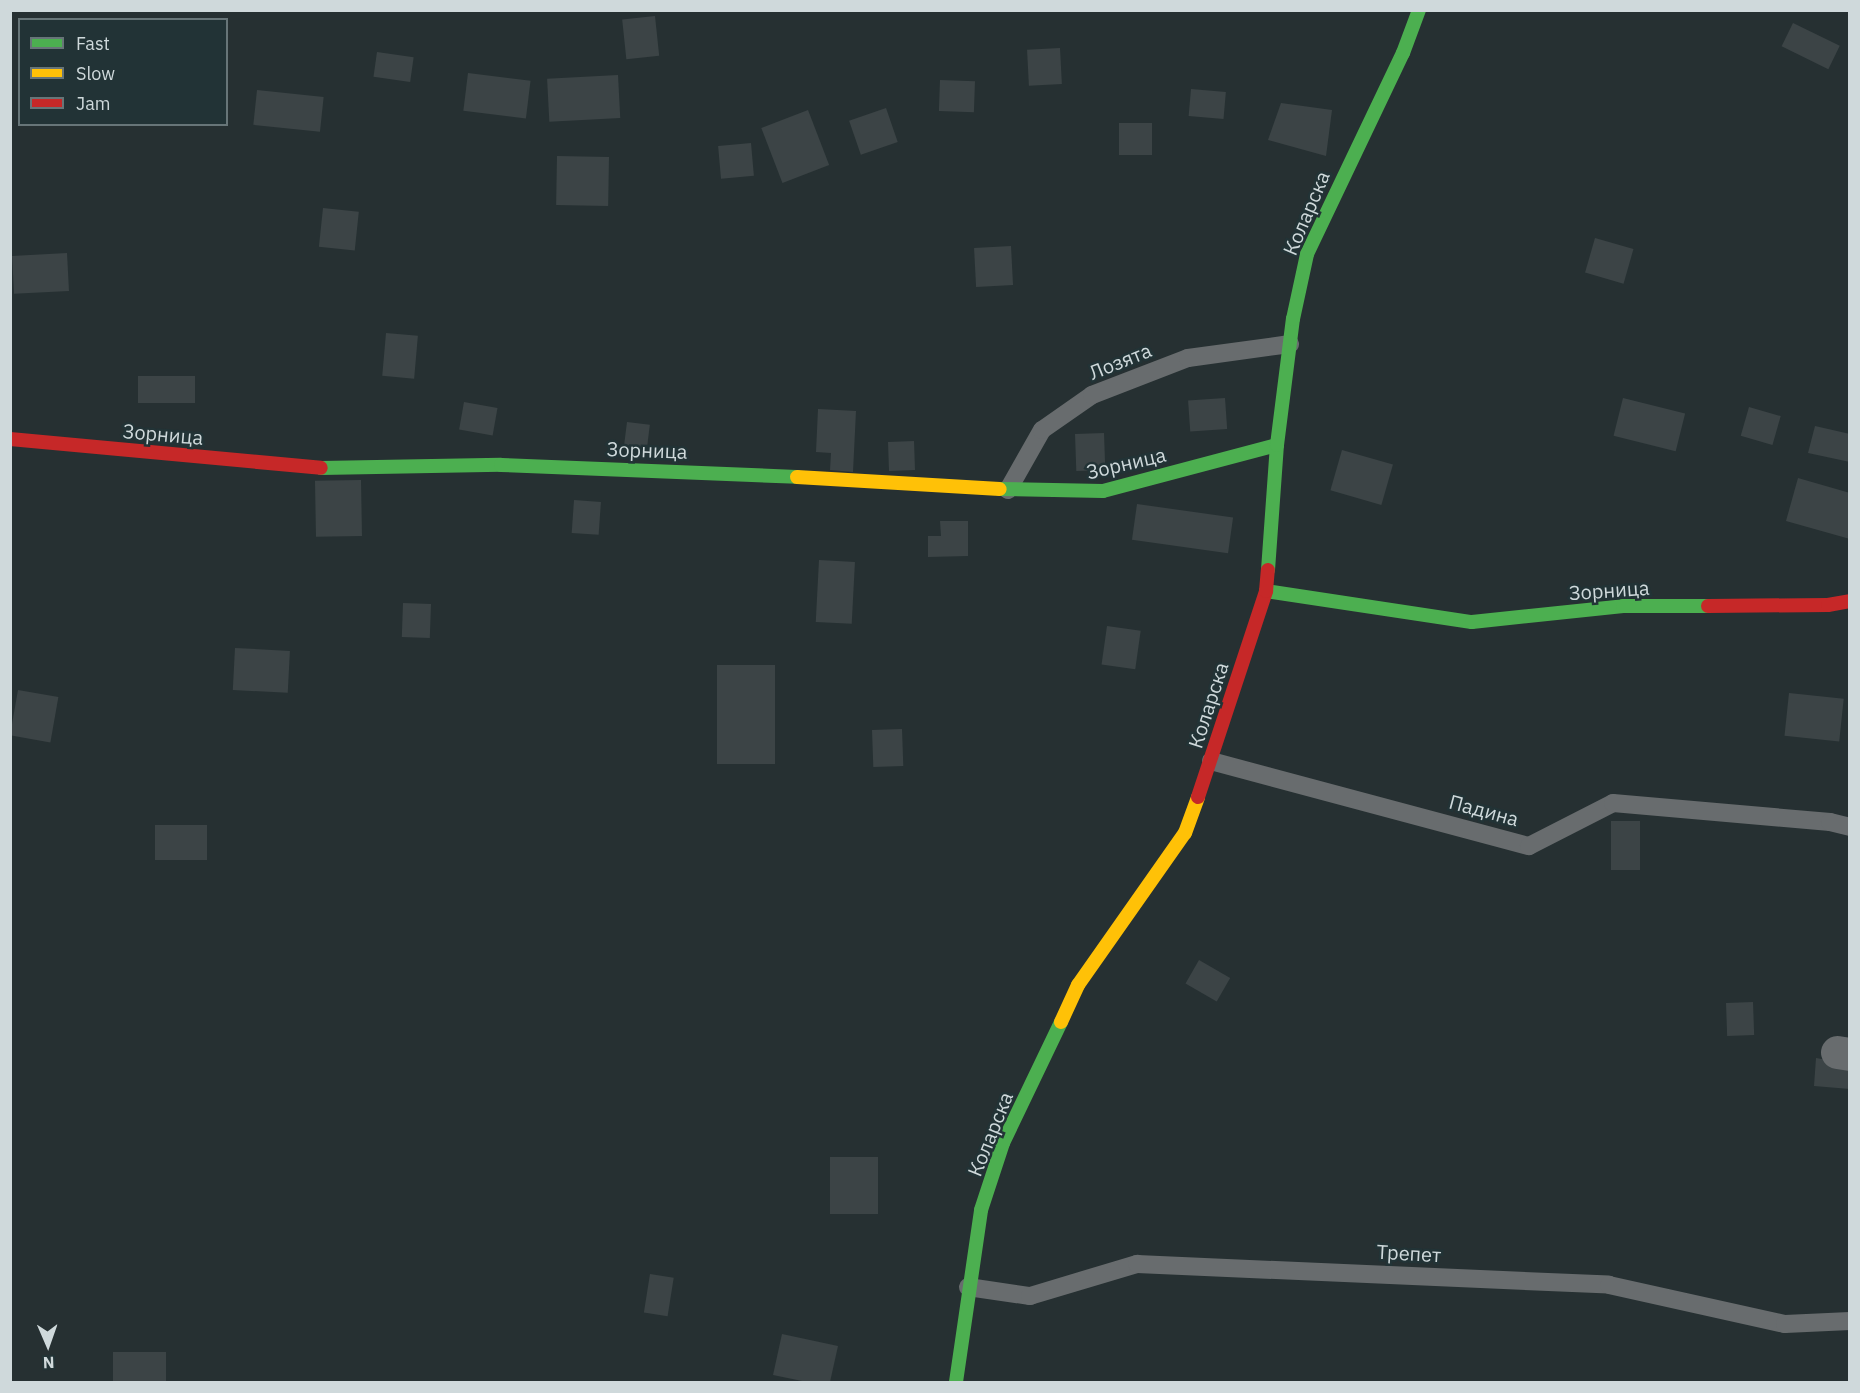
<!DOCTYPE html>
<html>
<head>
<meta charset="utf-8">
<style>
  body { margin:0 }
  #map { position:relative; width:1860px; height:1393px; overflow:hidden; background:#263032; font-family:"IBM Plex Sans",sans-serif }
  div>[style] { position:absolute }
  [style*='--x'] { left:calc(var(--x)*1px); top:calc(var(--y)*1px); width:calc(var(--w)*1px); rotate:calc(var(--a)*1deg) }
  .building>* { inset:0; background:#3c4446; transform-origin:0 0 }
  .lane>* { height:18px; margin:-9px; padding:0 9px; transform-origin:9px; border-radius:9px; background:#686c6e }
  .street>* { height:33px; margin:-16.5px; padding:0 16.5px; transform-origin:16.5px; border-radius:16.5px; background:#686c6e }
  .fast>* { height:14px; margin:-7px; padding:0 7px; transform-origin:7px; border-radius:7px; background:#4caf50 }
  .slow>* { height:14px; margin:-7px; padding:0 7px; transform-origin:7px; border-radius:7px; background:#ffc107 }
  .jam>* { height:14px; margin:-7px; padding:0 7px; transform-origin:7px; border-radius:7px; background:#c62828 }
  span { translate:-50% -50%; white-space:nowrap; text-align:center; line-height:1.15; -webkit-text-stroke:5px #223336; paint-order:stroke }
  .street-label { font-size:20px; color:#cfd9db }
  .frame { position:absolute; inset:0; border:12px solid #cfd9db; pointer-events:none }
  .legend { position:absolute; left:18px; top:18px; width:210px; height:108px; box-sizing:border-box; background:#223336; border:2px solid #677578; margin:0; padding:8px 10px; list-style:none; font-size:18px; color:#cfd9db }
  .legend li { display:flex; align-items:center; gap:12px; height:30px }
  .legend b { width:30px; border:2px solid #677578 }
  .north { position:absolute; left:18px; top:1315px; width:60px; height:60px; -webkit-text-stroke:4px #223336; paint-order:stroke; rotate:178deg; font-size:16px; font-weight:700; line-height:24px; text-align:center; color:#cfd9db }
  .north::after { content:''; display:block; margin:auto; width:21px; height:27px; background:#cfd9db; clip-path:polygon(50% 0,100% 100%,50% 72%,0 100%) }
</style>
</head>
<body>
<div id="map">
  <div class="building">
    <div style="left:655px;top:16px;width:40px;height:33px;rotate:84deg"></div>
    <div style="left:1793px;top:23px;width:52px;height:26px;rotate:26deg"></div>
    <div style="left:1060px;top:48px;width:36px;height:33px;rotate:87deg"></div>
    <div style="left:377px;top:52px;width:37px;height:25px;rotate:8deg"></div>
    <div style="left:468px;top:73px;width:63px;height:38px;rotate:7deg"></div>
    <div style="left:618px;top:75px;width:43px;height:71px;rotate:87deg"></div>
    <div style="left:940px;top:80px;width:35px;height:31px;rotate:2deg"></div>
    <div style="left:1191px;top:89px;width:35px;height:27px;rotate:5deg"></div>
    <div style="left:257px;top:90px;width:67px;height:35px;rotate:6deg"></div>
    <div style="clip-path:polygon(1281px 103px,1332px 110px,1326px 156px,1268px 140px)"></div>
    <div style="left:886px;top:108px;width:36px;height:39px;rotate:71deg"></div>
    <div style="left:808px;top:110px;width:59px;height:50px;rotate:69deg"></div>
    <div style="left:1119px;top:123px;width:33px;height:32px"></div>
    <div style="left:751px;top:143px;width:33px;height:33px;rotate:85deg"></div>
    <div style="left:557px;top:156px;width:52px;height:49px;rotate:1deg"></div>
    <div style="left:323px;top:208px;width:36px;height:39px;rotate:6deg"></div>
    <div style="left:1595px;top:238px;width:40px;height:36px;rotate:16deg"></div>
    <div style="left:1011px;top:246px;width:39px;height:37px;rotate:87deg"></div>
    <div style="left:67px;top:253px;width:38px;height:55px;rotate:87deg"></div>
    <div style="left:386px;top:333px;width:32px;height:43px;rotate:5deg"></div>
    <div style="left:138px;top:376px;width:57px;height:27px"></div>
    <div style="left:1225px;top:398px;width:31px;height:37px;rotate:86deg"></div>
    <div style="left:1623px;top:398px;width:64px;height:39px;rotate:14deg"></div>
    <div style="left:464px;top:402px;width:34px;height:28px;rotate:10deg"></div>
    <div style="left:1749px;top:407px;width:33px;height:30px;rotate:16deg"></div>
    <div style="clip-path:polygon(818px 409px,856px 411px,853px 472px,830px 470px,831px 453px,816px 452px)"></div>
    <div style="left:627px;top:422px;width:23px;height:23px;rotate:7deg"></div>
    <div style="clip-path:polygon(1815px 426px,1850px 434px,1850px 462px,1808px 453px)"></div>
    <div style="left:1104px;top:433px;width:37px;height:29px;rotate:88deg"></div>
    <div style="left:914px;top:441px;width:29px;height:26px;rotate:88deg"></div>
    <div style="left:1342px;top:450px;width:53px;height:42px;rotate:16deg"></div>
    <div style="clip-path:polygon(1798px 478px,1850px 493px,1850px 539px,1786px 521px)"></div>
    <div style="left:361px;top:480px;width:56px;height:46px;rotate:89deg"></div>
    <div style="left:574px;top:500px;width:27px;height:33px;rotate:4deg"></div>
    <div style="left:1137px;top:504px;width:97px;height:36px;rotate:8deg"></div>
    <div style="clip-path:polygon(940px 521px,968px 521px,968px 556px,928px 557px,928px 536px,941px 536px)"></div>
    <div style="left:819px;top:560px;width:36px;height:62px;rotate:3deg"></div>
    <div style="left:403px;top:603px;width:28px;height:34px;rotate:2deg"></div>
    <div style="left:1107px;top:626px;width:34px;height:39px;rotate:8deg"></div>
    <div style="left:235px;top:648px;width:55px;height:42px;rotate:3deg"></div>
    <div style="left:717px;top:665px;width:58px;height:99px"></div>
    <div style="left:18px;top:690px;width:41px;height:46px;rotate:10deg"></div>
    <div style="left:1789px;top:693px;width:55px;height:43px;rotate:6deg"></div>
    <div style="left:902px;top:729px;width:37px;height:30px;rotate:88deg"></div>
    <div style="left:1611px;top:821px;width:29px;height:49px"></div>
    <div style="left:207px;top:825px;width:35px;height:52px;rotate:90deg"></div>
    <div style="left:1199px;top:960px;width:36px;height:27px;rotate:30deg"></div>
    <div style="left:1753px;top:1002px;width:33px;height:27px;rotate:88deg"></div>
    <div style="clip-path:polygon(1816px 1058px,1850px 1064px,1850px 1089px,1814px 1086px)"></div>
    <div style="left:830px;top:1157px;width:48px;height:57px"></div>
    <div style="left:650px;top:1274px;width:24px;height:39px;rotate:9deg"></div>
    <div style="clip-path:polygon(782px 1334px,838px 1346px,830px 1382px,807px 1382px,773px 1375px)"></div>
    <div style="left:113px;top:1352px;width:53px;height:29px"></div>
  </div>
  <div class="lane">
    <div style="--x:1008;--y:490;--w:69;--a:-60.5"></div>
    <div style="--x:1042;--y:430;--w:61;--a:-35"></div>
    <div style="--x:1092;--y:395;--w:103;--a:-21.1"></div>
    <div style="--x:1188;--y:358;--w:103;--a:-7.8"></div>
    <div style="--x:1211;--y:761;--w:329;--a:15"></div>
    <div style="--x:1529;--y:846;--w:94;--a:-27.1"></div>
    <div style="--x:1613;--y:803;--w:218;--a:5"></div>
    <div style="--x:1830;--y:822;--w:21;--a:14"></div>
    <div style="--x:968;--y:1287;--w:63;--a:8.3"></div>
    <div style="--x:1030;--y:1296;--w:112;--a:-16.7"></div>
    <div style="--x:1137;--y:1264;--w:472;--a:2.5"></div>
    <div style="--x:1609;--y:1285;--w:180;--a:12.5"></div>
    <div style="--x:1785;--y:1324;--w:65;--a:-2.6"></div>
  </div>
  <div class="street">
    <div style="--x:1837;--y:1052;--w:13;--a:9"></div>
  </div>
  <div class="fast">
    <div style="--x:321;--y:468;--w:180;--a:-1"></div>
    <div style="--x:501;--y:465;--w:296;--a:2.3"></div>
    <div style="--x:1000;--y:489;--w:103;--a:1.1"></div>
    <div style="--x:1103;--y:491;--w:180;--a:-14.8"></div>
    <div style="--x:1268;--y:570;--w:125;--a:-85.9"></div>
    <div style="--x:1277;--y:445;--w:127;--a:-82.8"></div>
    <div style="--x:1293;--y:319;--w:66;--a:-77.8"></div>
    <div style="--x:1307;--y:254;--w:223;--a:-64.5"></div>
    <div style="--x:1403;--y:53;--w:46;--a:-69.6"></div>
    <div style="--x:1266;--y:591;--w:208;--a:8.6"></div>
    <div style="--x:1472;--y:622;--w:152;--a:-6"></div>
    <div style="--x:1623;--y:606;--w:85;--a:0"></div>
    <div style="--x:956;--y:1382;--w:174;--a:-81.7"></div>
    <div style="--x:981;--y:1210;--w:71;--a:-71.8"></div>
    <div style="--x:1003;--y:1143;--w:134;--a:-64.4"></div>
  </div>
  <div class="slow">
    <div style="--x:797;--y:477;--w:203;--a:3.4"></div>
    <div style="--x:1061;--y:1022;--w:41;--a:-65.3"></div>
    <div style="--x:1078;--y:985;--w:186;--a:-54.9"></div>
    <div style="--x:1185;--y:833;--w:38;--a:-70"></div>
  </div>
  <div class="jam">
    <div style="--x:10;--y:439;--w:312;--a:5.3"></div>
    <div style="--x:1708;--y:606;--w:120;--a:-0.5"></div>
    <div style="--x:1828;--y:605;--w:22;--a:-10"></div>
    <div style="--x:1198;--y:797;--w:217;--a:-71.7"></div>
    <div style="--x:1266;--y:591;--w:21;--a:-85"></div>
  </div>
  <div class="street-label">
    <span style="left:1306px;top:213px;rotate:-67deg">Коларска</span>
    <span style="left:1120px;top:361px;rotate:-22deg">Лозята</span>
    <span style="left:163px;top:434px;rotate:5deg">Зорница</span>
    <span style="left:647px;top:450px;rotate:2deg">Зорница</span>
    <span style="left:1126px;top:463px;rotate:-13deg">Зорница</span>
    <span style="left:1609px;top:590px;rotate:-4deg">Зорница</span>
    <span style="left:1208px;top:705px;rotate:-72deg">Коларска</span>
    <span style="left:1484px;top:810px;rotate:15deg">Падина</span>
    <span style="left:990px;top:1134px;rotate:-68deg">Коларска</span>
    <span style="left:1409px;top:1253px;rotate:3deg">Трепет</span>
  </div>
  <div class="frame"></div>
  <ul class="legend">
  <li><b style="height:8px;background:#4caf50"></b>Fast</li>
  <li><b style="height:8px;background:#ffc107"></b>Slow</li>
  <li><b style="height:8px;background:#c62828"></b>Jam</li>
  </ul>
  <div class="north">N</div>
</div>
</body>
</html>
